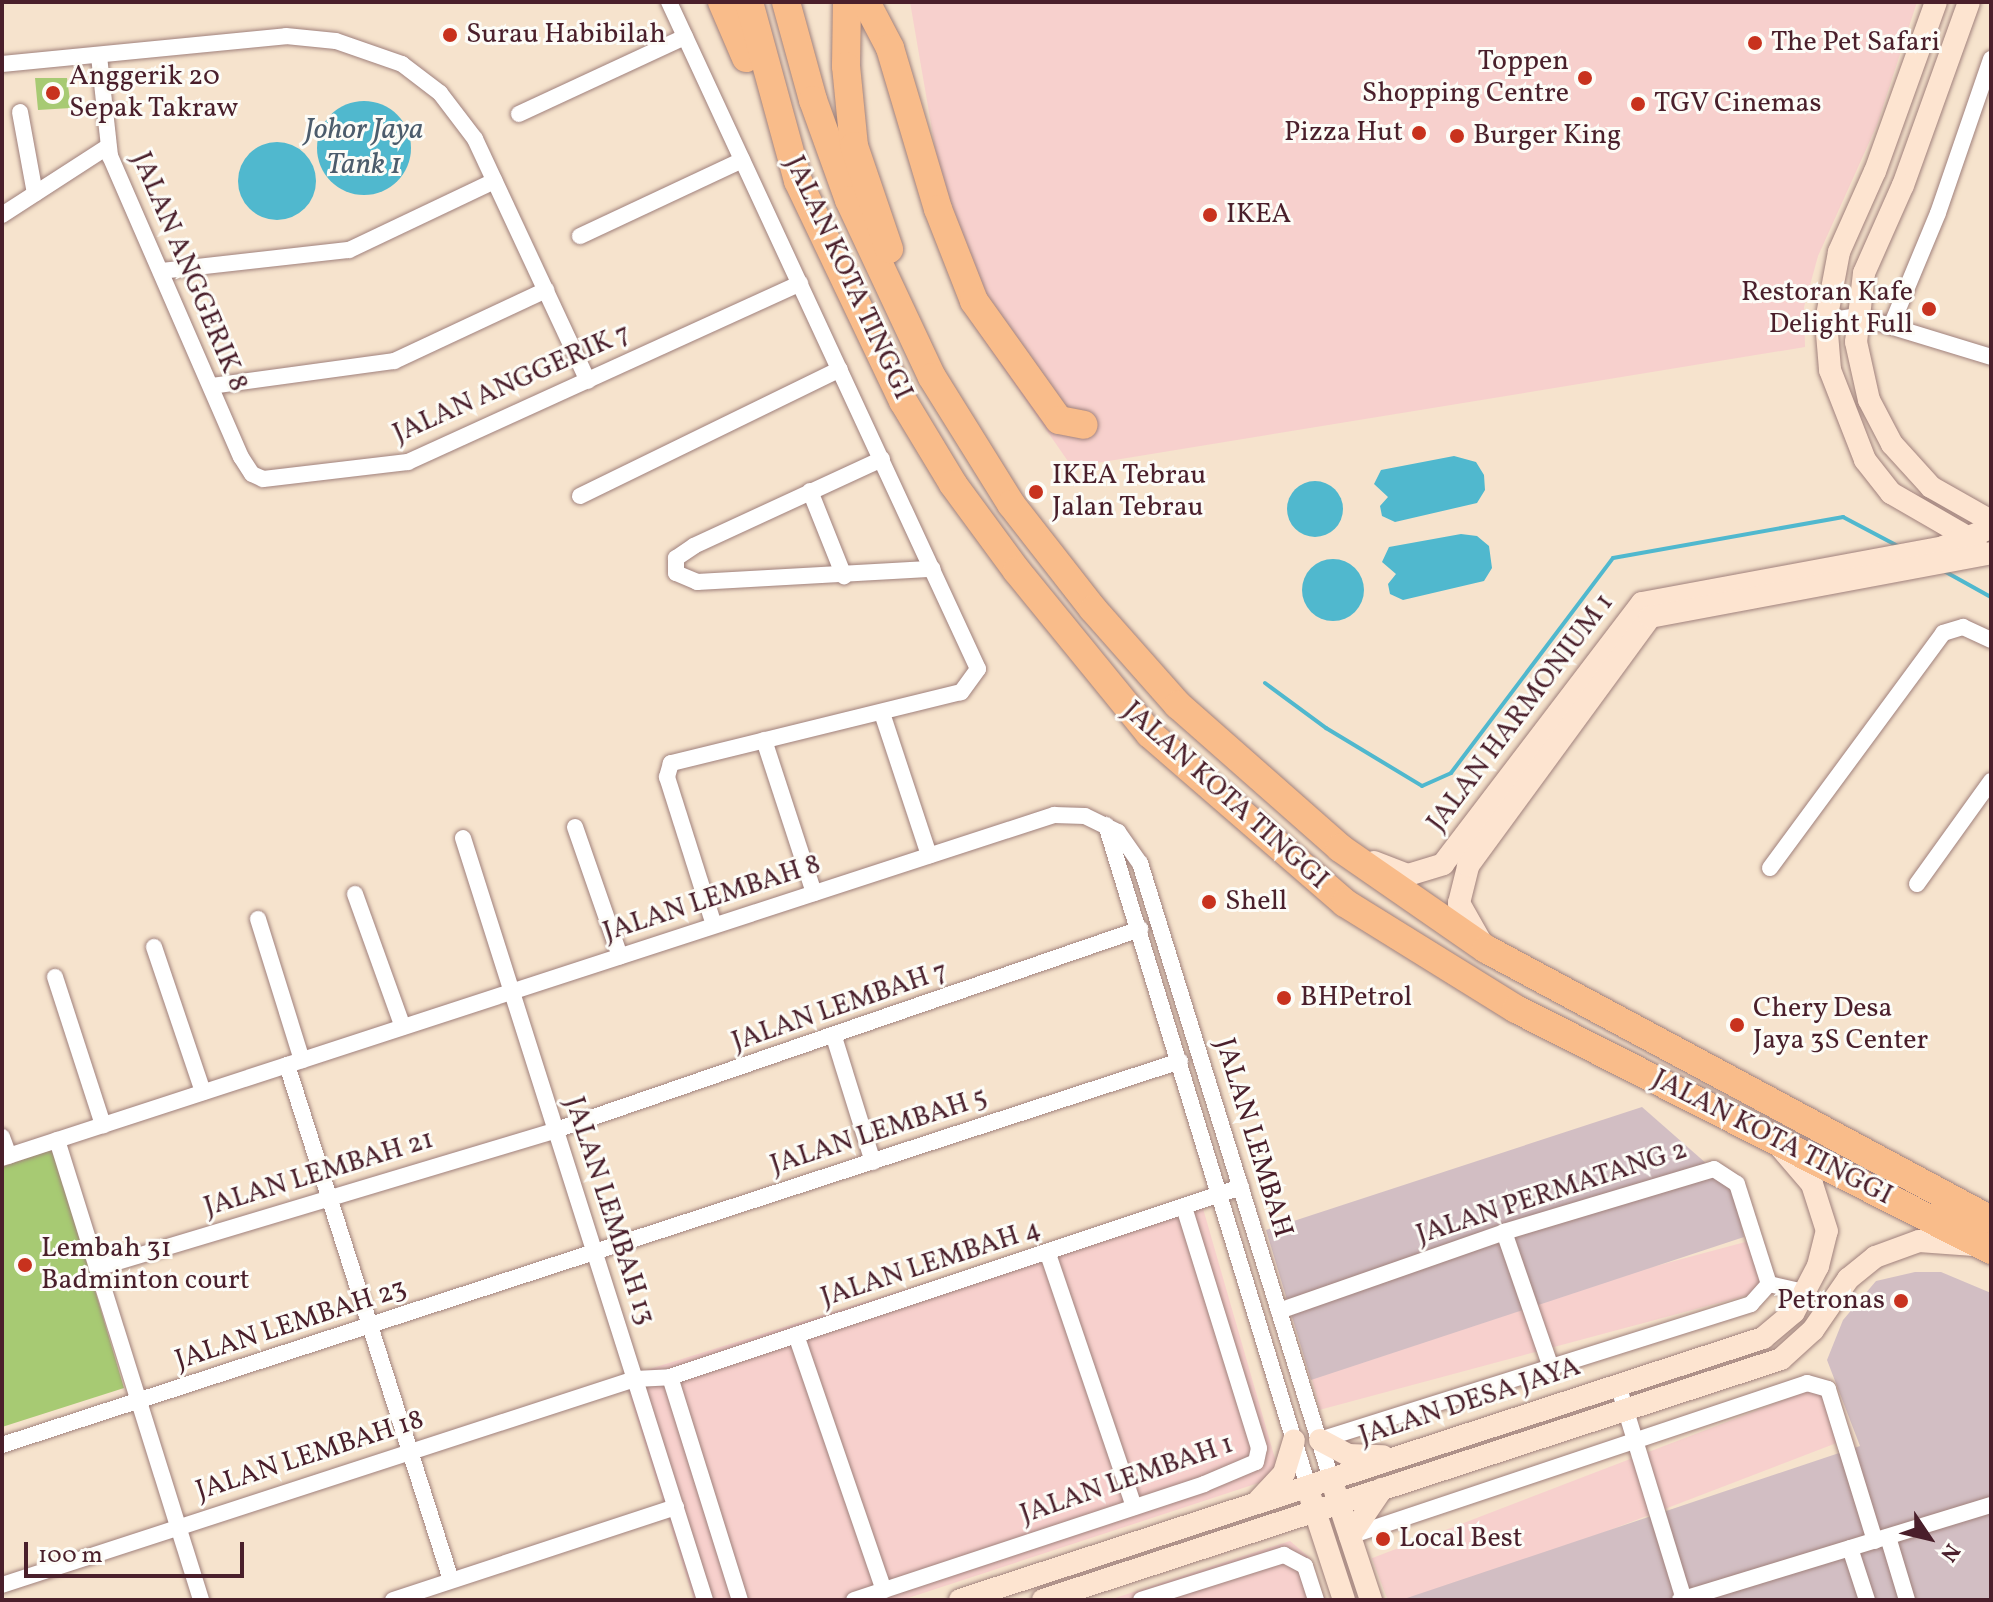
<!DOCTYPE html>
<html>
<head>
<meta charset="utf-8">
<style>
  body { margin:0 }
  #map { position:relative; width:1993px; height:1602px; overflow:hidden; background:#f6e3cd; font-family:Vollkorn,serif }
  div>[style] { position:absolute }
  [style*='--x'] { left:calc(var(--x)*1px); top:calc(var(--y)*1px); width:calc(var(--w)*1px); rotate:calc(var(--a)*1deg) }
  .built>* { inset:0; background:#f7d0cd; transform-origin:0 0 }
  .industrial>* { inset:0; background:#d2bec3 }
  .green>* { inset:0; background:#a7ca73 }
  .water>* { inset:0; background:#50b8ce }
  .round { border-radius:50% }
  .stream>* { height:4px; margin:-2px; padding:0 2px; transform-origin:2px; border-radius:2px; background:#50b8ce }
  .roads { filter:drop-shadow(0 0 2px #a0817c) drop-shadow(0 0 2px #a0817c) }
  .street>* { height:16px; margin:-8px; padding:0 8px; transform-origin:8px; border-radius:8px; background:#fff }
  .secondary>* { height:22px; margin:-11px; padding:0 11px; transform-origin:11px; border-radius:11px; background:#fde4d0 }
  .highway>* { height:28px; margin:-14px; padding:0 14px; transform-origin:14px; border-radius:14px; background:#f9bc8a }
  .dots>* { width:22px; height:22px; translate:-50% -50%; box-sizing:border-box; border:4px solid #fdfcf7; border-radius:50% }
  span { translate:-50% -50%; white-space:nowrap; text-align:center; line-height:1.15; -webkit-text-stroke:6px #fdfcf7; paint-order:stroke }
  .poi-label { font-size:28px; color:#4a1f2b }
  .left { translate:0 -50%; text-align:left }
  .right { translate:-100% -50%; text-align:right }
  .street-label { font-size:28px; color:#4a1f2b }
  .water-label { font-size:30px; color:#4c5c6c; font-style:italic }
  .frame { position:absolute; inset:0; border:4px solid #4a1f2b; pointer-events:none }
  .north { position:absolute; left:1889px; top:1498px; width:80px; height:80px; -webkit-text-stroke:6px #fdfcf7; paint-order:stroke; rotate:125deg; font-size:22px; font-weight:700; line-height:32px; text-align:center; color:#4a1f2b }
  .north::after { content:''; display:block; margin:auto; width:28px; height:36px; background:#4a1f2b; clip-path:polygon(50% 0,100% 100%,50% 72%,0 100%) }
  .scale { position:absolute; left:24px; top:1542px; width:220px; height:36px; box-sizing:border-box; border:4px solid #4a1f2b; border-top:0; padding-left:10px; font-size:24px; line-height:28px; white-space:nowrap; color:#4a1f2b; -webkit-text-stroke:6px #fdfcf7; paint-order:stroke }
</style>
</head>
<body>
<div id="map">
  <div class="built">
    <div style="clip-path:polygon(910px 2px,1917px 2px,1877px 125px,1818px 256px,1804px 307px,1805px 347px,1072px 467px,963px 310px)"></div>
    <div style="clip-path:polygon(1200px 1198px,1280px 1476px,902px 1600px,694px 1600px,624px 1377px)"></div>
    <div style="left:1749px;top:1241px;width:52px;height:458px;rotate:75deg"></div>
    <div style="left:1818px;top:1387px;width:59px;height:478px;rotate:69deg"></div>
    <div style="clip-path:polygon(1290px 1541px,1310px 1558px,1324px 1600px,1109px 1600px)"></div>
  </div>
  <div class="industrial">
    <div style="clip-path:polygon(1642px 1107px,1732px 1186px,1744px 1237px,1311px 1380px,1266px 1230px)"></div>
    <div style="clip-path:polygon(1915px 1272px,1941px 1272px,1991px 1293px,1991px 1600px,1401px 1600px,1860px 1446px,1827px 1360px,1843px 1320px,1876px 1281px)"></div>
  </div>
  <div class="green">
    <div style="clip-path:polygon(35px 78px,67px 78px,71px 108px,38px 110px)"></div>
    <div style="clip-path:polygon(53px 1149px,124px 1388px,2px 1427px,2px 1167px)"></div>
  </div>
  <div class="water">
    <div class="round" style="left:317px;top:101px;width:94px;height:94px"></div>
    <div class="round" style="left:238px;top:142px;width:78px;height:78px"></div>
    <div style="clip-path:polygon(1454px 456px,1476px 462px,1484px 475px,1485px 490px,1477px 503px,1395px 522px,1382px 516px,1380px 506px,1388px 497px,1374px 484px,1381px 470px)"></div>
    <div class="round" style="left:1287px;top:481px;width:56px;height:56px"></div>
    <div style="clip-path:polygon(1461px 534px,1477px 536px,1489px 546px,1492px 568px,1484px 581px,1403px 600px,1390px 594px,1388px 584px,1396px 574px,1382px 562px,1389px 547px)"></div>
    <div class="round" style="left:1302px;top:559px;width:62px;height:62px"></div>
  </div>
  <div class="stream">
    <div style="--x:1944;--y:571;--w:54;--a:29"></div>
    <div style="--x:1265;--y:683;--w:76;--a:36.4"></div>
    <div style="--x:1326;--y:728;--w:112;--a:31.1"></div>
    <div style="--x:1422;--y:786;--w:32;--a:-24"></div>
    <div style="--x:1451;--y:773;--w:269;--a:-53"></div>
    <div style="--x:1613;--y:558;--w:234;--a:-10.1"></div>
    <div style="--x:1843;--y:517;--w:62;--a:27.8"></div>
  </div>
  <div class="roads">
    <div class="street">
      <div style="--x:669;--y:2;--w:735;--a:65.14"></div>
      <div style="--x:978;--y:669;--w:29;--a:126"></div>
      <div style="--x:961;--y:692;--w:299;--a:166.2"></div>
      <div style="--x:671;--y:763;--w:15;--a:106"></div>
      <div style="--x:667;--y:777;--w:155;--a:72.4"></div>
      <div style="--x:99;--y:56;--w:101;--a:83.7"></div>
      <div style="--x:110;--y:156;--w:328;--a:66.5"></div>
      <div style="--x:241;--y:457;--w:20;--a:57"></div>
      <div style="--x:252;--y:474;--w:12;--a:24"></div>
      <div style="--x:263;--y:479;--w:146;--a:-6.7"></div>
      <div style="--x:408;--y:462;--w:431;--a:-24.5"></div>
      <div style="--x:2;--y:64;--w:285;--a:-5.6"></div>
      <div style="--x:286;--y:36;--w:50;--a:5.7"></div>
      <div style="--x:336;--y:41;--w:70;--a:19.2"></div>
      <div style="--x:402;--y:64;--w:48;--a:37.3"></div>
      <div style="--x:440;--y:93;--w:58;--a:52.7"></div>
      <div style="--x:475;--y:139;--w:267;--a:65"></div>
      <div style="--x:20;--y:112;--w:83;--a:79.6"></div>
      <div style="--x:519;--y:114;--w:183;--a:-24.9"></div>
      <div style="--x:2;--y:215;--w:125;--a:-32.9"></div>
      <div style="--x:580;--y:236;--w:179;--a:-25.1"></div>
      <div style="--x:161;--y:271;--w:189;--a:-6.4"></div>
      <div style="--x:349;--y:250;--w:161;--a:-25.4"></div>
      <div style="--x:1826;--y:321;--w:31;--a:-9"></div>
      <div style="--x:1857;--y:316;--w:140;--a:17"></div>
      <div style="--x:1891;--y:326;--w:122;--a:-67.4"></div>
      <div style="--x:1938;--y:213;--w:163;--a:-71"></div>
      <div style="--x:211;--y:386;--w:185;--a:-7.8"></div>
      <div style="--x:394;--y:361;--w:168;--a:-25"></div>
      <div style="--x:882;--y:459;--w:207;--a:155.2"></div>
      <div style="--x:694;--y:546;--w:22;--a:146"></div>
      <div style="--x:676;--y:558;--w:15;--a:90"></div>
      <div style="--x:676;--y:573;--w:23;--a:23"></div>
      <div style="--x:697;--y:582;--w:236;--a:-3.2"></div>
      <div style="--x:810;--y:491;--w:92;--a:68.2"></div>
      <div style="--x:580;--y:496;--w:289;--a:-26"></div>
      <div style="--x:882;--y:713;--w:150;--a:71.7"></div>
      <div style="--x:764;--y:740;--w:161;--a:71.9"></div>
      <div style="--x:1106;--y:825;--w:691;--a:73.01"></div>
      <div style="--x:575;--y:827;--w:137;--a:70.8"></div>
      <div style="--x:463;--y:838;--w:800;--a:72.38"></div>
      <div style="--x:1770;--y:868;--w:292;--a:-53.6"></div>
      <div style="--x:1943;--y:633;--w:21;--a:-17"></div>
      <div style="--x:1963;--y:627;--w:31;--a:25"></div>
      <div style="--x:1917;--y:884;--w:127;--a:-54.3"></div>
      <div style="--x:355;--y:894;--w:141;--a:70.2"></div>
      <div style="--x:258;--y:919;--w:148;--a:72.7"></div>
      <div style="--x:154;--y:947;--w:153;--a:71.3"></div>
      <div style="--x:55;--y:977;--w:156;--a:72"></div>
      <div style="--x:834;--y:1037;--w:131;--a:72.7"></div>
      <div style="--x:287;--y:1065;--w:540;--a:72.34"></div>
      <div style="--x:2;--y:1137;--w:20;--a:70"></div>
      <div style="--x:57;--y:1140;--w:482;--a:72.6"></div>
      <div style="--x:2;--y:1158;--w:1107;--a:-18.06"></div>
      <div style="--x:1054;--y:815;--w:31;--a:2"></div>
      <div style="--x:1085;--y:816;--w:37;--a:26"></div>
      <div style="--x:1118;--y:832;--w:38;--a:55"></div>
      <div style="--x:1140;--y:863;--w:645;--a:72.77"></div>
      <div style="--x:1504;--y:1232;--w:147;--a:70.9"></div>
      <div style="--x:1048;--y:1254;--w:267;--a:71.2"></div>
      <div style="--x:97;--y:1268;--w:479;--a:-16.7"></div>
      <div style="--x:556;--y:1130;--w:618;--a:-18.99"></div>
      <div style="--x:1279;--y:1311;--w:238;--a:-19.3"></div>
      <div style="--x:1504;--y:1232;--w:219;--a:-16.7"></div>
      <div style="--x:1714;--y:1169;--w:27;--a:33"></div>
      <div style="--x:1737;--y:1184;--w:105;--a:72.3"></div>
      <div style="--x:796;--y:1335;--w:270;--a:71"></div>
      <div style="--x:670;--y:1377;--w:234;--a:72.6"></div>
      <div style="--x:1618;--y:1385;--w:225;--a:72.9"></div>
      <div style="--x:1320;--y:1440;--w:452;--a:-17.5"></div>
      <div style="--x:1751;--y:1304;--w:27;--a:-48"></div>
      <div style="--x:1769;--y:1284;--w:37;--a:13"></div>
      <div style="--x:2;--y:1445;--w:1239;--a:-18.05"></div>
      <div style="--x:1350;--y:1536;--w:482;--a:-18.5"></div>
      <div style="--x:1807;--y:1383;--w:22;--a:16"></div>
      <div style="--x:1828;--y:1389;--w:159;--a:72.8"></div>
      <div style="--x:1888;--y:1537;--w:66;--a:73.2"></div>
      <div style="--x:1850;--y:1548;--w:55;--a:71.9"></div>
      <div style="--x:2;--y:1585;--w:666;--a:-18.03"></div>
      <div style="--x:635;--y:1379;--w:35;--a:-3"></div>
      <div style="--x:670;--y:1377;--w:602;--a:-18.4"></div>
      <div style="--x:393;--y:1600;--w:298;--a:-18.2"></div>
      <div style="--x:854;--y:1600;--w:369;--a:-18.3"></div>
      <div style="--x:1204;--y:1484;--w:56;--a:-22.9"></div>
      <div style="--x:1256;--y:1462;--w:14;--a:-78"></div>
      <div style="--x:1259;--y:1448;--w:252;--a:-107.3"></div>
      <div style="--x:1141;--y:1600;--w:150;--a:-17.5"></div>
      <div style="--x:1284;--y:1555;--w:24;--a:28"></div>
      <div style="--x:1305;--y:1566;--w:36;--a:72"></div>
      <div style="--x:1680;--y:1600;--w:325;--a:-17"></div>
    </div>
    <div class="secondary">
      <div style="--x:1936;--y:2;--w:180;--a:109.8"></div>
      <div style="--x:1875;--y:171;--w:89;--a:114"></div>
      <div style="--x:1839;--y:252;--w:70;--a:100.7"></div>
      <div style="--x:1826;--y:321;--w:49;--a:85.3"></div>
      <div style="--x:1830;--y:370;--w:97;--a:68.7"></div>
      <div style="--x:1865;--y:460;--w:42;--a:51.8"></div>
      <div style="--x:1891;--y:493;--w:98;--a:30"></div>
      <div style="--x:1969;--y:2;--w:195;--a:109.8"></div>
      <div style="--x:1903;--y:185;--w:96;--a:113.9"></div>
      <div style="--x:1864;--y:273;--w:69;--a:96.6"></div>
      <div style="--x:1856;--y:342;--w:59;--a:77.4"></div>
      <div style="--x:1869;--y:400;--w:50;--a:62.4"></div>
      <div style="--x:1892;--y:444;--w:58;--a:47.8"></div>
      <div style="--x:1931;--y:487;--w:69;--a:29.5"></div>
      <div style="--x:1374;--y:862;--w:36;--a:21"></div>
      <div style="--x:1408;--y:875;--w:37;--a:-17"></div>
      <div style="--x:1443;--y:864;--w:328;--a:-52.7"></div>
      <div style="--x:1642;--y:603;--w:306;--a:-10.5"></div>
      <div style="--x:1943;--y:547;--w:52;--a:-21.6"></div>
      <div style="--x:1481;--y:942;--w:45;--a:-119.4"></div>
      <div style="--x:1459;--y:903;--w:38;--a:-76"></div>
      <div style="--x:1468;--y:866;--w:308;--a:-53.8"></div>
      <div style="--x:1650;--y:617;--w:347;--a:-10.6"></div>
      <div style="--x:1320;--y:1440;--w:32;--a:28"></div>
      <div style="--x:1348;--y:1455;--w:35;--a:2"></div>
      <div style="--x:1335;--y:1491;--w:115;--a:71.7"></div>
      <div style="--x:1311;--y:1499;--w:106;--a:71.9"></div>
      <div style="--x:1259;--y:1500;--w:37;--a:-47"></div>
      <div style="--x:1284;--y:1473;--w:34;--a:-73"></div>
      <div style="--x:1350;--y:1536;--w:57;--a:-55.8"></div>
      <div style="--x:960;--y:1600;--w:845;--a:-18.07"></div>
      <div style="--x:1763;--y:1338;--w:40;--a:-40"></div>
      <div style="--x:1794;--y:1312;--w:52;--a:-62.4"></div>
      <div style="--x:1818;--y:1266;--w:36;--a:-76"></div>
      <div style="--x:1827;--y:1231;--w:49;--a:-107.7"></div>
      <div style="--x:1812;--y:1184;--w:48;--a:-130.7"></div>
      <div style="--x:1043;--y:1600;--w:776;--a:-18.08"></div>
      <div style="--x:1781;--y:1359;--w:43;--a:-42.2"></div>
      <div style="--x:1813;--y:1330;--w:62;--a:-55.5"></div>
      <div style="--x:1848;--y:1279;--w:35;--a:-39"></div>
      <div style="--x:1875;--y:1257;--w:47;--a:-20"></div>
      <div style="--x:1919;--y:1241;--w:55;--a:4.2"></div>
    </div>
    <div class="highway">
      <div style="--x:722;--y:2;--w:61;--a:66.8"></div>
      <div style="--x:749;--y:2;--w:186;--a:74.7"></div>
      <div style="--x:798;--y:181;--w:244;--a:64.5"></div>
      <div style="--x:903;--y:401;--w:97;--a:58.9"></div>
      <div style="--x:953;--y:484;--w:108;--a:53.7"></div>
      <div style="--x:1017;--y:571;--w:210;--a:50.8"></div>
      <div style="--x:1150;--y:734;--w:258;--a:40.9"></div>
      <div style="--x:1345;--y:903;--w:201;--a:31.8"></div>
      <div style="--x:1516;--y:1009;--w:533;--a:26.9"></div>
      <div style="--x:786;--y:2;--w:102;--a:74.6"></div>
      <div style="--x:813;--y:100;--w:106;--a:70.2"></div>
      <div style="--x:849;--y:200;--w:195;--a:64.9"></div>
      <div style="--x:932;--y:377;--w:150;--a:58.1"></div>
      <div style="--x:1011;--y:504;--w:133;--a:52"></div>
      <div style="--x:1093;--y:609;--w:128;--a:48.5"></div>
      <div style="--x:1178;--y:705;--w:216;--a:41.4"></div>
      <div style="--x:1340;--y:848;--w:178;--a:34.7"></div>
      <div style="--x:1486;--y:949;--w:573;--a:28.22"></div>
      <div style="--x:847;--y:2;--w:64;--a:90.9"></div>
      <div style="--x:846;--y:66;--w:80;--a:84.3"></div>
      <div style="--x:854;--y:146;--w:109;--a:71.2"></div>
      <div style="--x:866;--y:2;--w:52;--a:62.4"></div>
      <div style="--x:890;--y:48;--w:168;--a:73.4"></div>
      <div style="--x:938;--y:209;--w:99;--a:68.6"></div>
      <div style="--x:974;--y:301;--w:146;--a:54.5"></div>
      <div style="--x:1059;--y:420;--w:25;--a:11"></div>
    </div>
  </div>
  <div class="dots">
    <div style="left:450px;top:35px;background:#c8321e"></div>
    <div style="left:1755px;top:43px;background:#c8321e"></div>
    <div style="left:1585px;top:78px;background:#c8321e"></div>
    <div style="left:53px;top:93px;background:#c8321e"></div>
    <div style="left:1638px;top:104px;background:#c8321e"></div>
    <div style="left:1419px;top:133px;background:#c8321e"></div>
    <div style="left:1457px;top:136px;background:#c8321e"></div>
    <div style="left:1210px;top:215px;background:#c8321e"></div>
    <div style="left:1929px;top:309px;background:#c8321e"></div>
    <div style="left:1036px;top:492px;background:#c8321e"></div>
    <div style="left:1209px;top:902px;background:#c8321e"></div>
    <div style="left:1284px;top:998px;background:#c8321e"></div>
    <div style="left:1737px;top:1025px;background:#c8321e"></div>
    <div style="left:25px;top:1265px;background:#c8321e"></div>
    <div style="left:1901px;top:1301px;background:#c8321e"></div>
    <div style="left:1383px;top:1539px;background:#c8321e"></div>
  </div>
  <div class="poi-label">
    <span class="left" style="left:466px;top:35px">Surau Habibilah</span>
    <span class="left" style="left:1771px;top:43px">The Pet Safari</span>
    <span class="right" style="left:1569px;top:78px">Toppen<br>Shopping Centre</span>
    <span class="left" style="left:69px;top:93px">Anggerik 20<br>Sepak Takraw</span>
    <span class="left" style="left:1654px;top:104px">TGV Cinemas</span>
    <span class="right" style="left:1403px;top:133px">Pizza Hut</span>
    <span class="left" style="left:1473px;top:136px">Burger King</span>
    <span class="left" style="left:1226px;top:215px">IKEA</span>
    <span class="right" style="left:1913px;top:309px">Restoran Kafe<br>Delight Full</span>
    <span class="left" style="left:1052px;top:492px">IKEA Tebrau<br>Jalan Tebrau</span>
    <span class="left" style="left:1225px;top:902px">Shell</span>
    <span class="left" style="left:1300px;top:998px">BHPetrol</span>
    <span class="left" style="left:1753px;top:1025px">Chery Desa<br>Jaya 3S Center</span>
    <span class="left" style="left:41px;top:1265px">Lembah 31<br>Badminton court</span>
    <span class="right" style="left:1885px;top:1301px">Petronas</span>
    <span class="left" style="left:1399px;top:1539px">Local Best</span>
  </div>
  <div class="street-label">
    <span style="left:189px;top:272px;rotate:67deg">JALAN ANGGERIK 8</span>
    <span style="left:848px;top:278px;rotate:65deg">JALAN KOTA TINGGI</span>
    <span style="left:512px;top:384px;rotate:-24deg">JALAN ANGGERIK 7</span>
    <span style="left:1521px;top:713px;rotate:-53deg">JALAN HARMONIUM 1</span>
    <span style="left:1225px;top:796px;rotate:42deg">JALAN KOTA TINGGI</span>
    <span style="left:712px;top:899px;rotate:-18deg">JALAN LEMBAH 8</span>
    <span style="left:840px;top:1007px;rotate:-19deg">JALAN LEMBAH 7</span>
    <span style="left:879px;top:1132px;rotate:-18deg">JALAN LEMBAH 5</span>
    <span style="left:1253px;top:1138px;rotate:73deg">JALAN LEMBAH</span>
    <span style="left:1772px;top:1138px;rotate:27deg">JALAN KOTA TINGGI</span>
    <span style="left:319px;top:1174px;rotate:-17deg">JALAN LEMBAH 21</span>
    <span style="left:1552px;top:1193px;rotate:-18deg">JALAN PERMATANG 2</span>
    <span style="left:609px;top:1211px;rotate:72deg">JALAN LEMBAH 13</span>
    <span style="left:931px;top:1264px;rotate:-18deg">JALAN LEMBAH 4</span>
    <span style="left:291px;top:1325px;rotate:-18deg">JALAN LEMBAH 23</span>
    <span style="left:1470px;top:1402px;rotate:-18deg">JALAN DESA JAYA</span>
    <span style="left:310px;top:1456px;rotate:-18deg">JALAN LEMBAH 18</span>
    <span style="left:1127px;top:1480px;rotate:-19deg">JALAN LEMBAH 1</span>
  </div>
  <div class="water-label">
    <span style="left:364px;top:147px">Johor Jaya<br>Tank 1</span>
  </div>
  <div class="frame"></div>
  <div class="north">N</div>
  <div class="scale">100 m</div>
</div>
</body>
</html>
